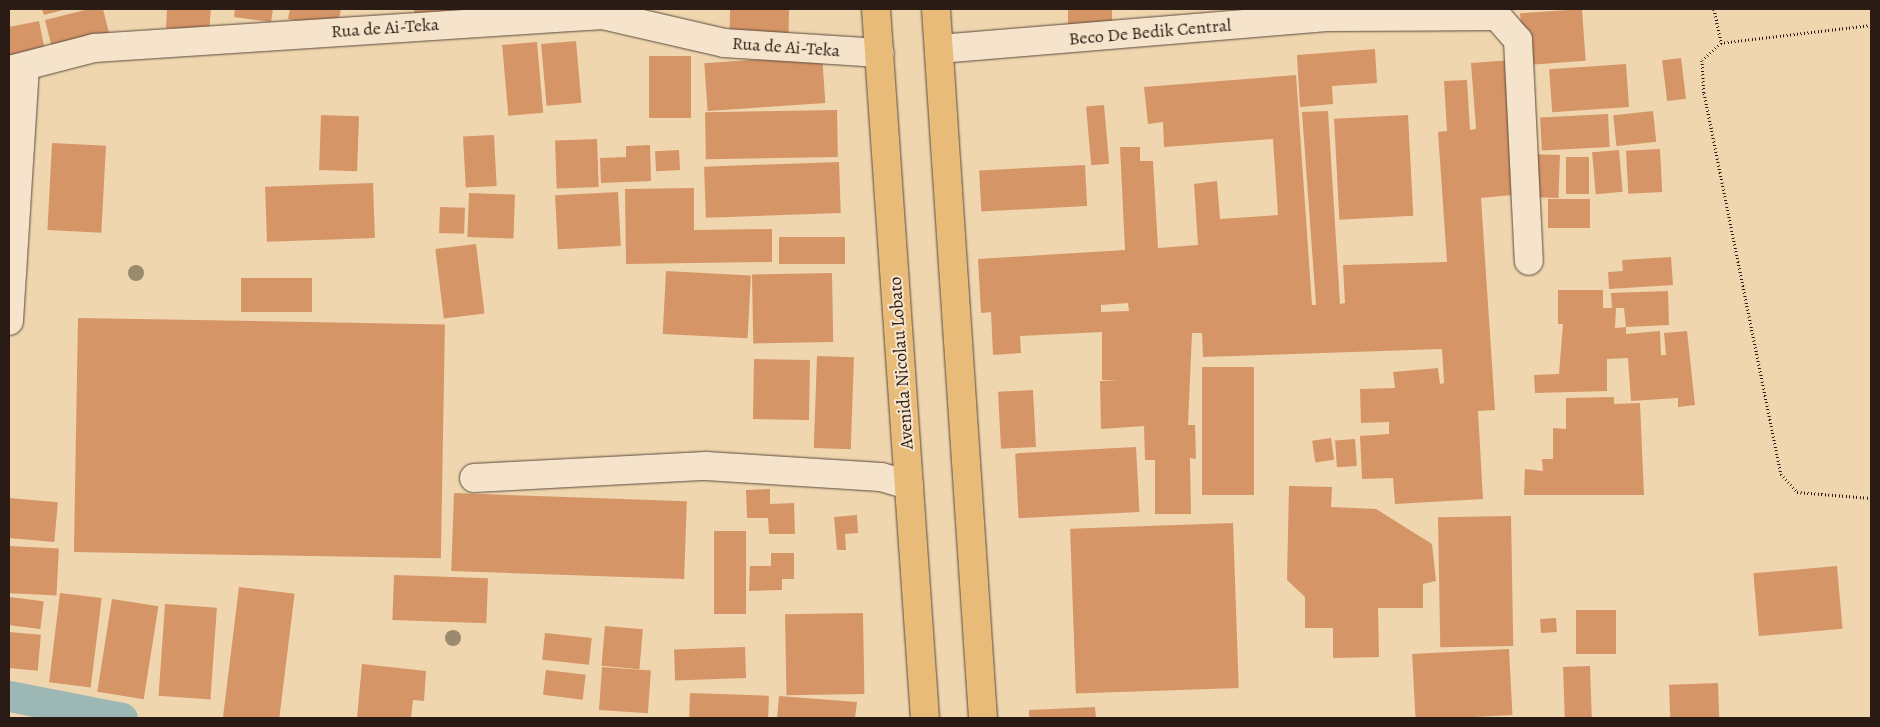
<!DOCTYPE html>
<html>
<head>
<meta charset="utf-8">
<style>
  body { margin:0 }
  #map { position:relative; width:1880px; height:727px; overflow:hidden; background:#efd6af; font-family:Alegreya,serif }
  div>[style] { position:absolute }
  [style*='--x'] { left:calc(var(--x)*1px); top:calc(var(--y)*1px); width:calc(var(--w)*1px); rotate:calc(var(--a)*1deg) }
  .canal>* { height:31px; margin:-15.5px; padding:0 15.5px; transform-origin:15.5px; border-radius:15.5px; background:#9db7b5 }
  .building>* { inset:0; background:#d69567; transform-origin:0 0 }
  .path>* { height:3px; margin-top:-1.5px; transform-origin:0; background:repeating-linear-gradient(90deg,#2a1c15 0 1px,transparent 0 3.5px) }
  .roads { filter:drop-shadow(0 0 1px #5b4a3c) drop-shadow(0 0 1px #5b4a3c) }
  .minor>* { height:28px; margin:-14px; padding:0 14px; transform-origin:14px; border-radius:14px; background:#f5e4cb }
  .major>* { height:28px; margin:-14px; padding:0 14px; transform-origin:14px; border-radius:14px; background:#e8bb78 }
  .trees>* { width:16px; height:16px; margin:-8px; border-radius:50%; background:#9a8b6e }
  span { translate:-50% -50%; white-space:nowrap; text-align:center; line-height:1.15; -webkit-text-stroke:4px #f5e4cb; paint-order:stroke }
  .street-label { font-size:18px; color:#2a1c15 }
  .frame { position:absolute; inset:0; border:10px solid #2a1c15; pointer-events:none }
</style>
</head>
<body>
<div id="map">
  <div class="canal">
    <div style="--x:9;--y:696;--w:115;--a:11"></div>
  </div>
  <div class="building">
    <div style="clip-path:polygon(42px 9px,67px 9px,44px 15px)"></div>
    <div style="clip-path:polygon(89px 9px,103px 9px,111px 41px,54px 56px,45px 20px)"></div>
    <div style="clip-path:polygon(167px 9px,211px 9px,209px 31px,166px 28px)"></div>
    <div style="clip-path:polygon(235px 9px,273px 9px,271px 22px,234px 17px)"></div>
    <div style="clip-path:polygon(290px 9px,341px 9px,337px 29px,288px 19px)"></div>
    <div style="clip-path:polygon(414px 9px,456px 9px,457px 17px,415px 21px)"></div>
    <div style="left:730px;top:9px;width:59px;height:26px;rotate:1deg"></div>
    <div style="left:1068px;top:9px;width:44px;height:24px"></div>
    <div style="left:1582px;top:9px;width:52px;height:62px;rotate:86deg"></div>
    <div style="clip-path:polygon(39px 21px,46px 56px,9px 64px,9px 27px)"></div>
    <div style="left:576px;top:41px;width:62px;height:35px;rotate:85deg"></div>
    <div style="left:537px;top:42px;width:71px;height:35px;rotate:85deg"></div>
    <div style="clip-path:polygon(1375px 49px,1377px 83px,1332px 86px,1333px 104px,1300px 107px,1297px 55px)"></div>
    <div style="left:822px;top:55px;width:48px;height:118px;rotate:86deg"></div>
    <div style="left:691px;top:56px;width:62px;height:42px;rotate:90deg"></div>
    <div style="left:1681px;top:58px;width:41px;height:19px;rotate:83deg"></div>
    <div style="clip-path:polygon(evenodd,1512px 60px,1522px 194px,1481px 198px,1495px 410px,1478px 411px,1483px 499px,1395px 504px,1393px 478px,1362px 479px,1360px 436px,1389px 434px,1389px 422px,1361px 423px,1360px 389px,1395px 388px,1393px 372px,1438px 368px,1440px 384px,1444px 383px,1442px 349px,1203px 357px,1202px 333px,1192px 333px,1188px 425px,1195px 425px,1196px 459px,1190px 458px,1191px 514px,1155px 514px,1155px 460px,1145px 460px,1144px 426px,1101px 429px,1100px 381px,1119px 381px,1102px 380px,1102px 332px,1020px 336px,1021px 353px,993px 355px,991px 312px,981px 313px,978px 259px,1125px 250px,1120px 147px,1140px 147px,1140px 161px,1153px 161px,1158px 248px,1198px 245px,1194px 184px,1217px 181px,1220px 219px,1278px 215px,1273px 139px,1164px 147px,1163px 122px,1148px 124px,1144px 87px,1296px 75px,1312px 305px,1316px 305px,1302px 112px,1328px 111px,1340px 304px,1345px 303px,1343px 265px,1447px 262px,1438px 132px,1447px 131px,1444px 81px,1467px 80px,1470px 130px,1476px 129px,1471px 63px,1512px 60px,1128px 303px,1129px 311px,1101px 312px,1101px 305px,1128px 303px)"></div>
    <div style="left:1626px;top:64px;width:43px;height:77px;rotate:86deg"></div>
    <div style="left:1104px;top:105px;width:59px;height:18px;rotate:85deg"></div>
    <div style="left:837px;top:110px;width:47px;height:132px;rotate:89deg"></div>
    <div style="left:1653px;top:111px;width:31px;height:40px;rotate:84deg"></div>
    <div style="left:1608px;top:114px;width:33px;height:68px;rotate:87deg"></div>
    <div style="left:321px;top:115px;width:38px;height:55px;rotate:2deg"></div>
    <div style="left:1408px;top:115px;width:101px;height:74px;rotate:87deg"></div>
    <div style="left:494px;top:135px;width:51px;height:31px;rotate:87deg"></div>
    <div style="left:597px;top:139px;width:48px;height:42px;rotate:88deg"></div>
    <div style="left:52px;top:143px;width:54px;height:87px;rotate:3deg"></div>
    <div style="clip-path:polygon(650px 145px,651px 181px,601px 183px,600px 158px,626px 157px,626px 146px)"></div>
    <div style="left:1660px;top:149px;width:43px;height:34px;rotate:87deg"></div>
    <div style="left:679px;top:150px;width:20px;height:24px;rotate:87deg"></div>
    <div style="left:1619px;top:150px;width:42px;height:27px;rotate:85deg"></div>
    <div style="left:1529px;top:154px;width:31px;height:43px;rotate:2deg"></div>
    <div style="left:1566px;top:157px;width:23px;height:37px"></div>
    <div style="left:839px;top:162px;width:51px;height:135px;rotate:88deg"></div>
    <div style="left:1085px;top:165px;width:41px;height:106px;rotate:87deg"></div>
    <div style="left:373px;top:183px;width:55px;height:108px;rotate:88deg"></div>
    <div style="clip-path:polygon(694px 188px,694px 230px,772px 229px,772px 262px,626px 264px,625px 189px)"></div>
    <div style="left:618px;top:192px;width:54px;height:63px;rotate:87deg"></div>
    <div style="left:469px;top:193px;width:46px;height:44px;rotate:2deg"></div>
    <div style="left:1548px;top:199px;width:42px;height:29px"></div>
    <div style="left:440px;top:207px;width:25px;height:26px;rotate:2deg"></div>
    <div style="left:845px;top:237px;width:27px;height:66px;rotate:90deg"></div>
    <div style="left:476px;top:244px;width:70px;height:41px;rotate:83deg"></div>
    <div style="clip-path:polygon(1671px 257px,1673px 285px,1609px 289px,1608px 272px,1623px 271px,1622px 260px)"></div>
    <div style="left:666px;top:271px;width:85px;height:63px;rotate:3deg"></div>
    <div style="left:832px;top:273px;width:69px;height:80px;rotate:89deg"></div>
    <div style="left:241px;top:278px;width:71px;height:34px"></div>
    <div style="clip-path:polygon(evenodd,1558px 290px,1603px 290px,1603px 308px,1612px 308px,1611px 293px,1668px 291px,1669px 325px,1626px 327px,1626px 334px,1660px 331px,1661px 355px,1666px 355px,1664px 333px,1687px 331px,1695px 405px,1678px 407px,1678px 398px,1631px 401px,1628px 358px,1607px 359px,1607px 391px,1535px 393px,1534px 375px,1559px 374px,1563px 324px,1558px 324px,1558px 290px,1616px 308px,1624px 308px,1626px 327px,1615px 328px,1616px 308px)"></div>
    <div style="left:78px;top:318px;width:367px;height:234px;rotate:1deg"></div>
    <div style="left:817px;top:356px;width:37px;height:92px;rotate:2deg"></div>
    <div style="left:754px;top:359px;width:56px;height:60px;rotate:1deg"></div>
    <div style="left:1202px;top:367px;width:52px;height:128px"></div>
    <div style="left:1033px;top:390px;width:57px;height:35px;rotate:87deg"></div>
    <div style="clip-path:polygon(1614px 397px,1614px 404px,1640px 403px,1644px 495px,1524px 495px,1525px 469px,1543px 471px,1542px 459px,1553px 459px,1553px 428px,1566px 429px,1566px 398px)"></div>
    <div style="left:1331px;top:438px;width:22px;height:19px;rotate:82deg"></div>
    <div style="left:1355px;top:439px;width:27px;height:20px;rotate:86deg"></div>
    <div style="left:1136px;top:447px;width:65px;height:121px;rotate:87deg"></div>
    <div style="clip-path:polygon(1289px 486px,1332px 487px,1331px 507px,1376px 509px,1432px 544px,1436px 581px,1423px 584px,1423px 608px,1378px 608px,1379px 657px,1333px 658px,1333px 628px,1305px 628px,1305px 597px,1287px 580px)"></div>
    <div style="clip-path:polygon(770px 489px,770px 504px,794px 503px,795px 534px,769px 534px,768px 518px,747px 518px,746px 490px)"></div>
    <div style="left:454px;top:493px;width:233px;height:78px;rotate:2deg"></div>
    <div style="left:9px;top:498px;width:49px;height:40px;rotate:5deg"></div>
    <div style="clip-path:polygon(857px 515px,858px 533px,845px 534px,846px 550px,837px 550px,834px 517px)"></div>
    <div style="left:1511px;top:516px;width:130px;height:73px;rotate:89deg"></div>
    <div style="left:1233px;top:523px;width:165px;height:163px;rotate:88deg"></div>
    <div style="left:746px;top:531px;width:83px;height:32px;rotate:90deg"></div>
    <div style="left:9px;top:546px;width:50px;height:47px;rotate:3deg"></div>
    <div style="clip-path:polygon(771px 553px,794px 553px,794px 579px,782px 579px,782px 590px,749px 591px,750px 566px,771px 566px)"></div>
    <div style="left:1837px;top:566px;width:63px;height:84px;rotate:85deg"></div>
    <div style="left:394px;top:575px;width:94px;height:45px;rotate:2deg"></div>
    <div style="left:239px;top:587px;width:56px;height:132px;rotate:7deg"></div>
    <div style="left:60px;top:593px;width:42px;height:90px;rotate:7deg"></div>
    <div style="left:9px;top:597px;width:35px;height:28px;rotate:7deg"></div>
    <div style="left:112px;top:599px;width:47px;height:94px;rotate:9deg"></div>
    <div style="left:165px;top:604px;width:52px;height:92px;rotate:4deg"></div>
    <div style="left:1576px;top:610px;width:40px;height:44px"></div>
    <div style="left:863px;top:613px;width:81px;height:78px;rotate:89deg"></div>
    <div style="left:1556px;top:618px;width:14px;height:16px;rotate:86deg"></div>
    <div style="left:605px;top:626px;width:38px;height:40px;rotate:5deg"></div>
    <div style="left:9px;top:632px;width:32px;height:36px;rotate:5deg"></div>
    <div style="left:545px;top:633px;width:47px;height:27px;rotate:6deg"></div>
    <div style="left:745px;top:647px;width:31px;height:71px;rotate:88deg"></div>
    <div style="left:1509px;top:649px;width:66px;height:97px;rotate:87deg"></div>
    <div style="clip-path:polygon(362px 664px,426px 671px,424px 701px,413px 700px,411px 718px,357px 718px)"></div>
    <div style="left:1590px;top:666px;width:51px;height:27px;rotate:88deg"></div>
    <div style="left:602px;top:667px;width:49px;height:43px;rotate:4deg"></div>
    <div style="left:546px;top:670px;width:40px;height:25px;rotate:7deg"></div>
    <div style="left:1718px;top:683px;width:35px;height:49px;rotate:88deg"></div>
    <div style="left:690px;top:693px;width:79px;height:25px;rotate:2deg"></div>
    <div style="clip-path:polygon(779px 696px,857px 702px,855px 718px,777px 718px)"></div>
    <div style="clip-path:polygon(1095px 707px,1096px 718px,1029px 718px,1029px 710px)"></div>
  </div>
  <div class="path">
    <div style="--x:1714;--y:9;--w:35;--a:78"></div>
    <div style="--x:1871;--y:25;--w:151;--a:173.2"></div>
    <div style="--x:1721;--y:43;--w:25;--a:138"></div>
    <div style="--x:1702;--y:60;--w:33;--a:87"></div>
    <div style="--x:1704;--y:93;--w:389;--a:78.6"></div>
    <div style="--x:1781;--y:474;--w:24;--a:48"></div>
    <div style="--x:1797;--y:492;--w:74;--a:4.6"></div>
  </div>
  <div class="roads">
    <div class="minor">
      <div style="--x:939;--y:49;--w:389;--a:-4.7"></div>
      <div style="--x:1327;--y:17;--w:170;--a:-0.3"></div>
      <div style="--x:1497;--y:16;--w:32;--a:49"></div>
      <div style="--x:1518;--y:40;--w:221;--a:87.2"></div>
      <div style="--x:9;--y:70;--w:88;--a:-14.5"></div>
      <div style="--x:94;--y:48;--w:510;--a:-3.71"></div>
      <div style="--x:603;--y:15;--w:124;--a:13"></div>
      <div style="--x:724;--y:43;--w:156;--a:3.7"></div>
      <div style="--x:9;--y:321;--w:253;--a:-86.4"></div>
      <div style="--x:474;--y:478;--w:232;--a:-3"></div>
      <div style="--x:706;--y:466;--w:175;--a:3.6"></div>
      <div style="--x:881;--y:477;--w:29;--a:16"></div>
    </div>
    <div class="major">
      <div style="--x:876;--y:9;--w:711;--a:86.05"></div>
      <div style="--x:936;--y:9;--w:711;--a:86.21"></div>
    </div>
  </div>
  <div class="trees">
    <div style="left:136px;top:273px"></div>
    <div style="left:453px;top:638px"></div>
  </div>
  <div class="street-label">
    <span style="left:385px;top:28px;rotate:-4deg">Rua de Ai-Teka</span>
    <span style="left:1150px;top:32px;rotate:-5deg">Beco De Bedik Central</span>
    <span style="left:786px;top:47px;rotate:4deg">Rua de Ai-Teka</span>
    <span style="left:901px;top:363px;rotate:-94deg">Avenida Nicolau Lobato</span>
  </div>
  <div class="frame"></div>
</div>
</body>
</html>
